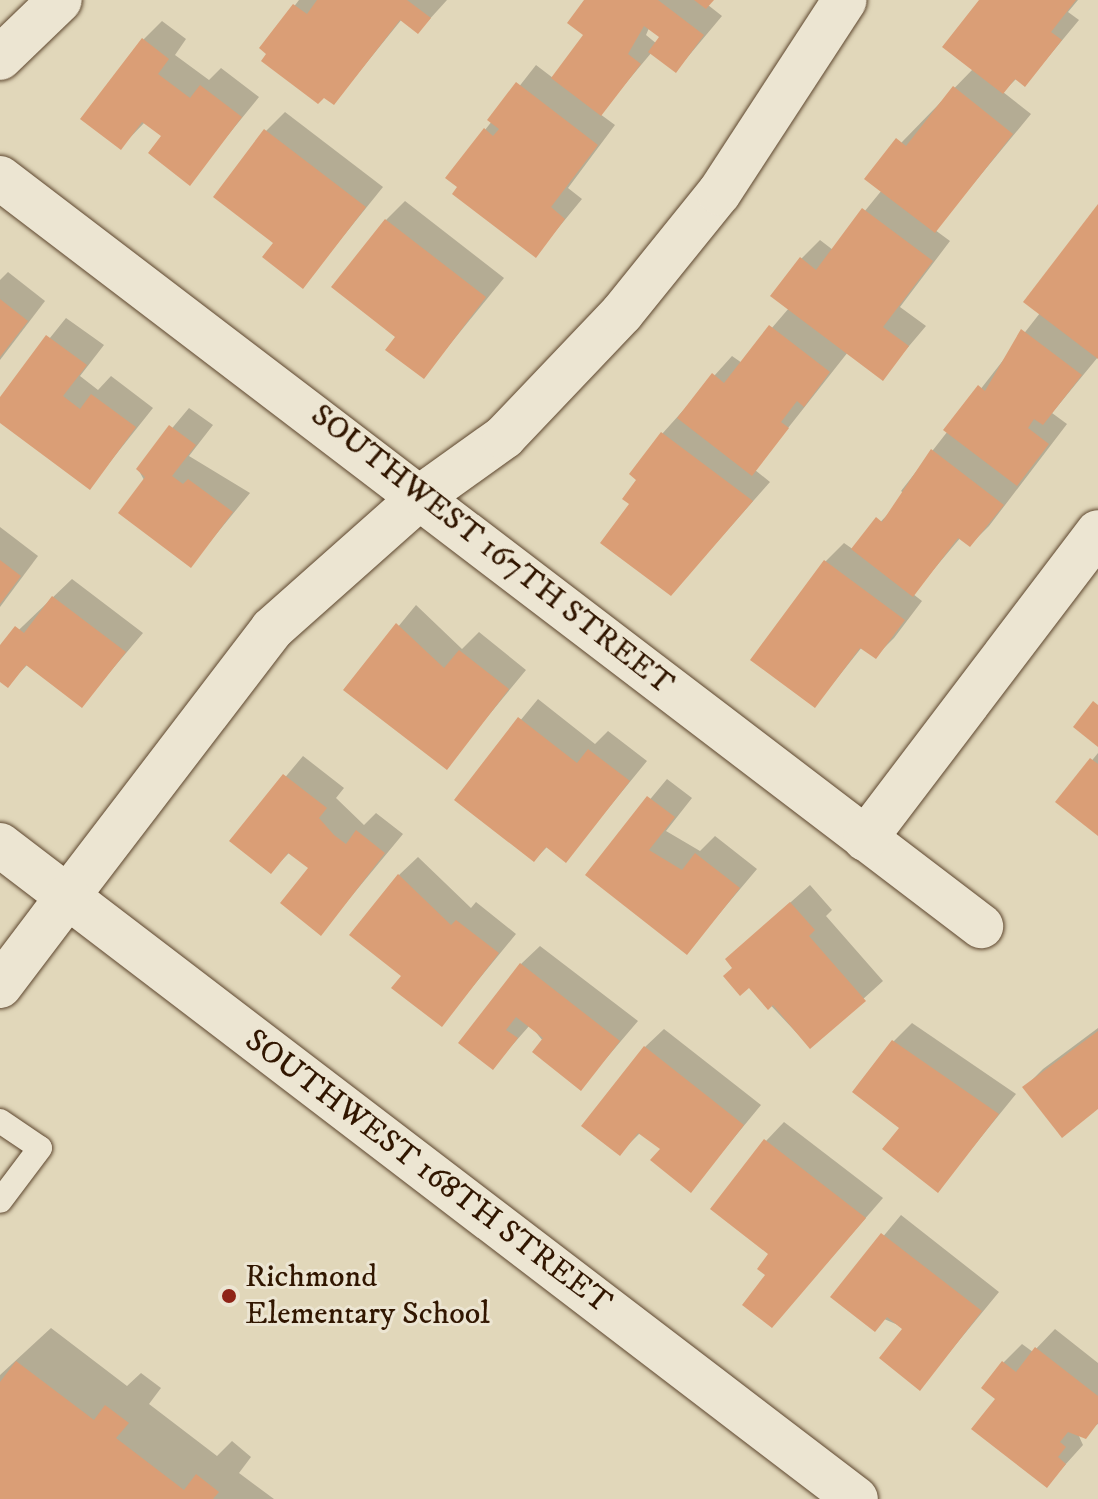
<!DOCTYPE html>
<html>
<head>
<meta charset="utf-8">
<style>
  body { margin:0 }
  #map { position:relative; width:1098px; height:1499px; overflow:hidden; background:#e1d7ba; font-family:"IM FELL DW Pica",serif }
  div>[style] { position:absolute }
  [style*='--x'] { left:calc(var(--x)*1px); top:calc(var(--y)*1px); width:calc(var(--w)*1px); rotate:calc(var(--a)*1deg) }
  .shadow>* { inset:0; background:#0003 }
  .building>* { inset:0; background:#da9e76 }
  .roads { filter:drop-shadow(0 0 2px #5d462e) drop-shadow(0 0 2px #5d462e) }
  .service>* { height:24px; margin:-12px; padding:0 12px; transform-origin:12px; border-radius:12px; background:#ece5d2 }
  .minor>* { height:44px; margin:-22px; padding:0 22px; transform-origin:22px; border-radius:22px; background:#ece5d2 }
  .tertiary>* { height:44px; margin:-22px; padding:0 22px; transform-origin:22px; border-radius:22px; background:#ece5d2 }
  .dots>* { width:22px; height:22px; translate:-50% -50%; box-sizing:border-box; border:4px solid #ece5d2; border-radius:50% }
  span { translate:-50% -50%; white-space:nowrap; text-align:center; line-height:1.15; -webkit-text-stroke:6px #ece5d2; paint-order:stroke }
  .street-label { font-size:32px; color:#311600 }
  .poi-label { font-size:32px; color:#311600 }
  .left { translate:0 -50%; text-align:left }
</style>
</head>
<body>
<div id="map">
  <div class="shadow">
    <div style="clip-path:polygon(299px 0,447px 0,418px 32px,402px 19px,334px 103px,262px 48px)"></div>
    <div style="clip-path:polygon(evenodd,587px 0,713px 0,708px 5px,722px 16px,676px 71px,652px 52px,600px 114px,615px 125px,568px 188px,582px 199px,536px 255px,485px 130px,536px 65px,553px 78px,586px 35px,587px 0,649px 28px,662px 37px,657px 44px,646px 35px,649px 28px)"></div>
    <div style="clip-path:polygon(981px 0,1078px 0,1068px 12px,1079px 20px,1025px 85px,1017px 78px,1003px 92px,1031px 114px,935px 230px,950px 241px,900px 307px,926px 326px,882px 378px,848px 352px,755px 470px,770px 482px,671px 594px,632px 504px,662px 434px,732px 356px,742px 363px,789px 308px,801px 259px,820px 240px,833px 250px,882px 190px,867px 178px,973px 69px)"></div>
    <div style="clip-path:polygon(162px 21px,186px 39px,175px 55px,209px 80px,221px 68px,259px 97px,189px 183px,164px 136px,145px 122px,121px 147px,144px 39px)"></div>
    <div style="clip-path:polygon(285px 112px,383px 187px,303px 286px,276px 243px,266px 131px)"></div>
    <div style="clip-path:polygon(405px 201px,504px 278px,424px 376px,398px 337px,386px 220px)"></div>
    <div style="clip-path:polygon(1098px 207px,1098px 357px,1052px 413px,1067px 424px,989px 526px,970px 545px,961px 537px,913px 594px,922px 601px,894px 638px,875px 657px,862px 647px,815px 706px,753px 659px,826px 561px,844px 543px,854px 550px,906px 495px,901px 491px,1040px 313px)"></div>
    <div style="clip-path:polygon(8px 272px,45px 301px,0 360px,0 280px)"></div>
    <div style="clip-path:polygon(66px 318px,104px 345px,80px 376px,98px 390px,111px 376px,153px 408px,90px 487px,0 420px,0 400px)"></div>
    <div style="clip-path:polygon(189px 408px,213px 425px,189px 456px,250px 493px,191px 565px,138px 469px)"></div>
    <div style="clip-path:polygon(0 527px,38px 556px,0 607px)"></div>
    <div style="clip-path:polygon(72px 579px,143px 633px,82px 705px,28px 664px,8px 685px,0 679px,0 648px)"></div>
    <div style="clip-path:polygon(416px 605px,462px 649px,479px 632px,526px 670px,446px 767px,346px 690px)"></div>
    <div style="clip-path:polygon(538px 699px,595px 744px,608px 731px,647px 761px,566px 860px,548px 846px,534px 860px,456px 799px)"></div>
    <div style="clip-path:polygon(1098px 753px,1098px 833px,1058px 802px)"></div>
    <div style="clip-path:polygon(303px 756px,344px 788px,336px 798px,364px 825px,376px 813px,403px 834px,321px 933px,310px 867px,290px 852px,271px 871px,232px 841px)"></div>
    <div style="clip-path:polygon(667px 779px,692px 798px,666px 831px,700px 851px,715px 836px,757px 869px,687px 952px,588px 874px)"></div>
    <div style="clip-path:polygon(418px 857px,471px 908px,476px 902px,516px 934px,442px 1024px,404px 975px,399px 875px)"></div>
    <div style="clip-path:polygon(810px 885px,832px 910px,826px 916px,883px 981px,810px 1047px,727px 959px)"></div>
    <div style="clip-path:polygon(540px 946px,638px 1021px,581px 1088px,530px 1025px,493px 1067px,521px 964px)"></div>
    <div style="clip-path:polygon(912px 1023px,1016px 1094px,938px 1190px,902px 1127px,894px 1041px)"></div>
    <div style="clip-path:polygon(1098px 1028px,1098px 1107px,1025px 1087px,1043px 1069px)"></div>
    <div style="clip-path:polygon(664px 1029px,761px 1105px,691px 1190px,663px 1149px,641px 1132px,620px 1153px,645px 1047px)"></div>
    <div style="clip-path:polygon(784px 1122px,883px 1198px,772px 1326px,766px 1141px)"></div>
    <div style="clip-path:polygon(901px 1215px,999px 1292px,920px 1388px,905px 1328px,833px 1297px)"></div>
    <div style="clip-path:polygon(51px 1328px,127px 1386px,141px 1373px,161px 1388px,149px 1404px,217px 1456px,232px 1441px,251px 1457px,239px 1473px,274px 1499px,0 1499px,0 1375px)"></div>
    <div style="clip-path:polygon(1055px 1329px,1098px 1363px,1098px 1424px,1078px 1434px,1083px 1445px,1047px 1485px,998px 1398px,1004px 1362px,1022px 1344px,1033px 1352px)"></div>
  </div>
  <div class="building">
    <div style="clip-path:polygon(317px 0,407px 0,431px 18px,418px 34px,400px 20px,334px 105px,324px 98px,318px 104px,261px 61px,266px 54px,259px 48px,293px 4px,307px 14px)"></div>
    <div style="clip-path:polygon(584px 0,658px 0,704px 35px,676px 73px,648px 52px,659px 37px,644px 26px,628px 54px,641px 64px,601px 116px,551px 78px,583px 35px,567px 23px)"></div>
    <div style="clip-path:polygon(694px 0,714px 0,706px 9px)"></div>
    <div style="clip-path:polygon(979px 0,1076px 0,1051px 32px,1062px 40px,1025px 87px,1015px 79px,1003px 94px,942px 47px)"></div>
    <div style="clip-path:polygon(142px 38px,169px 59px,158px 74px,190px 98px,200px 85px,242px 117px,190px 186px,148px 153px,161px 136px,142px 122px,121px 150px,80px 119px)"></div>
    <div style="clip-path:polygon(516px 82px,598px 145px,551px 207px,565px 219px,536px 258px,452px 194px,457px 187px,445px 178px,484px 128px,493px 136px,499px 129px,487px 120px)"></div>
    <div style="clip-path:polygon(953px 86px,1013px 134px,935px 233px,864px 179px,896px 138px,906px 146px)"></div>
    <div style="clip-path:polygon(264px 129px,366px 207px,303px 289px,262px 257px,273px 243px,213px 197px)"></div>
    <div style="clip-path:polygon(1098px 204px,1098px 359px,1023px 302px)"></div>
    <div style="clip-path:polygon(862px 208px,933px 261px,883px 327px,909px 346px,883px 381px,770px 296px,800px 257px,816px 270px)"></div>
    <div style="clip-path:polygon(385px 219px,486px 297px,424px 379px,385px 350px,395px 337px,331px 287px)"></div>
    <div style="clip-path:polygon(0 299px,28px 321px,0 357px)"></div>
    <div style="clip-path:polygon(769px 325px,830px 372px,804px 407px,797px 401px,781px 422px,789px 428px,752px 476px,677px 418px,712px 373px,724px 383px)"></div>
    <div style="clip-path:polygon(1021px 329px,1082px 375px,1043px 425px,1034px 419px,1028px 428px,1049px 444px,1017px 486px,943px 430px,978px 385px,985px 391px)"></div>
    <div style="clip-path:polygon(46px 335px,87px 365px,63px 396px,80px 409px,91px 394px,136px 427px,90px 490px,0 423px,0 397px)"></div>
    <div style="clip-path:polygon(169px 425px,196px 445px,172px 476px,183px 484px,188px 479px,233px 512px,191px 568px,118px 513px,145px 477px,136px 469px)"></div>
    <div style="clip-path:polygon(661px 432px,753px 501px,671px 596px,600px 543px,629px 504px,622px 499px,636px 480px,629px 474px)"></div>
    <div style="clip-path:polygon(931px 449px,1004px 505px,970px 547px,958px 538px,913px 597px,851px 549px,876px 517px,882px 522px)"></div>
    <div style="clip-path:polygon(0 560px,21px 576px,0 604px)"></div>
    <div style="clip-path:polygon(824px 560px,905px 620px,876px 659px,860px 648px,815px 708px,750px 660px)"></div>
    <div style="clip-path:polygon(52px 596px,126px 652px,82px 708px,26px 665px,8px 688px,0 682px,0 645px,15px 626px,24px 633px)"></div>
    <div style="clip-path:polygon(396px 623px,444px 668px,459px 650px,509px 689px,447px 770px,343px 690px)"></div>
    <div style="clip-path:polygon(1093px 701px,1098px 705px,1098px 747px,1073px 727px)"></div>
    <div style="clip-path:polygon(518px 717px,577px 763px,588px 749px,630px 781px,566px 863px,546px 847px,534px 862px,454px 800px)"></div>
    <div style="clip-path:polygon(1090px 758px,1098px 764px,1098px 836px,1055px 802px)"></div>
    <div style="clip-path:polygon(283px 774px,327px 808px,319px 818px,334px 835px,346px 844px,356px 830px,385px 853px,321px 936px,280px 903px,308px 868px,288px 853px,271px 874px,229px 841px)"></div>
    <div style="clip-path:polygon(647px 796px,675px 817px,649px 850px,682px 870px,695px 853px,740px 888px,687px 955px,585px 875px)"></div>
    <div style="clip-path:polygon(398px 874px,451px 925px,456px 920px,499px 953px,442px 1027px,391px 988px,401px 976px,349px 935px)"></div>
    <div style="clip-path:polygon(790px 902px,815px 930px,809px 936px,866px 1001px,810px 1049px,773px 1005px,768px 1010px,749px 988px,740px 996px,723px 976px,732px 968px,725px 959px)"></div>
    <div style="clip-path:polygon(520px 963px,620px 1041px,581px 1091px,532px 1052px,543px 1038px,516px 1017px,506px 1030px,518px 1038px,493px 1070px,458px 1043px)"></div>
    <div style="clip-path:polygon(1098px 1031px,1098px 1109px,1062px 1138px,1022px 1087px)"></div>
    <div style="clip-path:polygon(892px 1040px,999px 1114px,938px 1193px,882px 1149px,899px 1128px,852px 1092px)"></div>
    <div style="clip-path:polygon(644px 1046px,744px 1125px,691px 1193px,650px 1160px,660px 1149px,638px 1133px,620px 1156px,581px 1126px)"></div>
    <div style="clip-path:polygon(764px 1139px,866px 1218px,772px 1328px,742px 1305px,765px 1275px,757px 1269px,768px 1254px,710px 1209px)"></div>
    <div style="clip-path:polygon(881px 1233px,982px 1311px,920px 1391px,879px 1358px,902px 1329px,887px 1317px,875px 1332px,830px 1297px)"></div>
    <div style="clip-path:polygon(1035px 1347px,1098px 1396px,1098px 1423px,1086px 1439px,1068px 1432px,1060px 1442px,1066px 1447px,1058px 1457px,1066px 1464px,1047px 1488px,971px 1429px,995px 1399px,981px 1388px,1002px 1361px,1016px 1372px)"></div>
    <div style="clip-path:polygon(16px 1361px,94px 1420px,105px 1405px,129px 1423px,116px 1438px,184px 1490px,196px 1474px,219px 1492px,213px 1499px,0 1499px,0 1382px)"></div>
  </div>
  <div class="roads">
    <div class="service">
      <div style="--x:0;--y:1121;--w:48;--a:34"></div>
      <div style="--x:40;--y:1148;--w:66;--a:127"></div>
    </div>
    <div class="minor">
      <div style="--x:0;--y:58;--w:83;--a:-44"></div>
      <div style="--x:0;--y:178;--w:1234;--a:37.33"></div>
      <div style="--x:865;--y:839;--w:385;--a:-52.8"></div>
      <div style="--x:68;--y:896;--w:336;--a:-52.6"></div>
      <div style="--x:272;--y:629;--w:202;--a:-41.6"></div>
      <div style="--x:423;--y:495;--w:100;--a:-35.6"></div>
      <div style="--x:504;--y:437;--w:171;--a:-46.4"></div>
      <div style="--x:622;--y:313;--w:154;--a:-51.1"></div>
      <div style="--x:719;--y:193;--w:230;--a:-56.9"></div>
    </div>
    <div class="tertiary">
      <div style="--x:0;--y:845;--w:1077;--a:37.38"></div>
      <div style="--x:0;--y:986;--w:113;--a:-52.9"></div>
    </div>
  </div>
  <div class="dots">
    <div style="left:229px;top:1296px;background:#8f2418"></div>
  </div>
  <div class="street-label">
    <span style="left:492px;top:550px;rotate:38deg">SOUTHWEST 167TH STREET</span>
    <span style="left:428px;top:1172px;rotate:37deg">SOUTHWEST 168TH STREET</span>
  </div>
  <div class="poi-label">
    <span class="left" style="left:245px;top:1296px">Richmond<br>Elementary School</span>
  </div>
</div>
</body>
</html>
